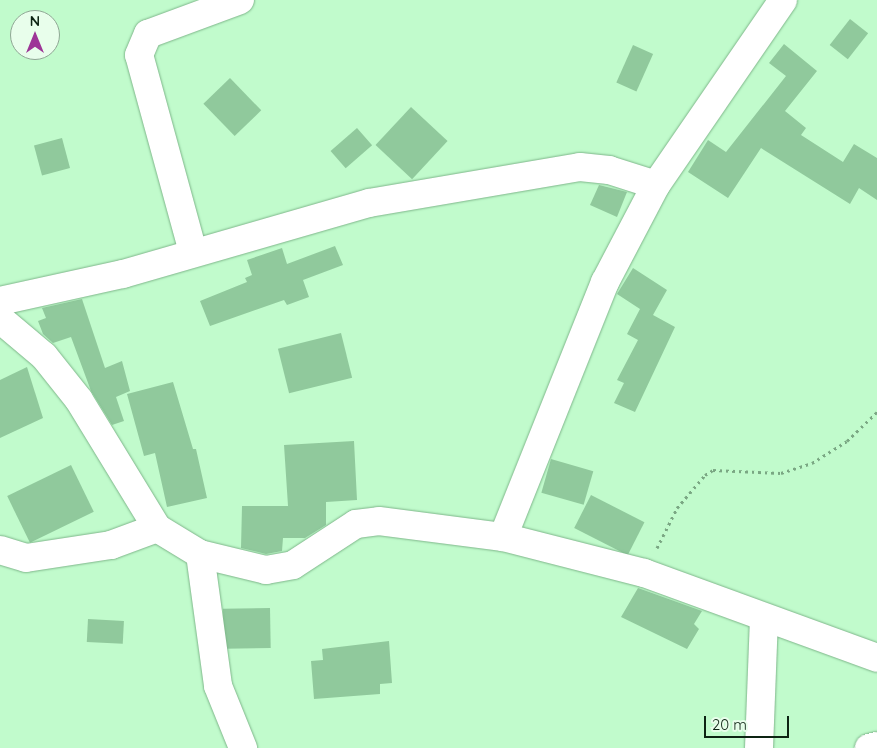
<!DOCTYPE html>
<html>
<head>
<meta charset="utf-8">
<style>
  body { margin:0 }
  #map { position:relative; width:877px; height:748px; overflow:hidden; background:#c1fbcc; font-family:Quicksand,sans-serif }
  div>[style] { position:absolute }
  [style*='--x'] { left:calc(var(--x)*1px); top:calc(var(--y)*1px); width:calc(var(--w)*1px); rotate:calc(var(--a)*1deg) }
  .building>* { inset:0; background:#90c99c; transform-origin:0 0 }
  .path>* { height:3px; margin-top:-1.5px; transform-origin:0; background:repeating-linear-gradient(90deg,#7aa783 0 2.5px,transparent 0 6.5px) }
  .roads { filter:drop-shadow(0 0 1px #7eb68a) drop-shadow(0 0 1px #7eb68a) }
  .minor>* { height:28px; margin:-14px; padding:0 14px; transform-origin:14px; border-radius:14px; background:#fff }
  span { translate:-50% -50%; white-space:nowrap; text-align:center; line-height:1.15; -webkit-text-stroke:4.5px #e8feeb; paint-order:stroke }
  .north { position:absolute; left:10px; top:10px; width:50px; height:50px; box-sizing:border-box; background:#e8feeb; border:1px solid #90a795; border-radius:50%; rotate:0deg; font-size:14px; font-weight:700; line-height:20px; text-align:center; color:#0d2413 }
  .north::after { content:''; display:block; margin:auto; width:18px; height:22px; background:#9d3597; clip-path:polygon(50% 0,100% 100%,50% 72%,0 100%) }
  .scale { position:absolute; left:704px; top:716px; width:85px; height:22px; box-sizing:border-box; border:2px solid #0d2413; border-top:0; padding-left:6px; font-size:15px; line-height:18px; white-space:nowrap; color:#0d2413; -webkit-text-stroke:4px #e8feeb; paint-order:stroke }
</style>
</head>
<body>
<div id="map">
  <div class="building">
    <div style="left:850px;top:19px;width:23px;height:33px;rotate:38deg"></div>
    <div style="clip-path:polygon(784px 44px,817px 71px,785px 111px,806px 128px,801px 135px,843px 162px,854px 144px,877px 158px,877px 200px,859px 188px,850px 204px,761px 148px,728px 198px,688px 172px,708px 140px,726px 152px,786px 76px,769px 63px)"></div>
    <div style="left:633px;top:45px;width:22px;height:41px;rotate:24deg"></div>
    <div style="left:230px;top:78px;width:45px;height:37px;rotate:46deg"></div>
    <div style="left:411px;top:107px;width:50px;height:52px;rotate:43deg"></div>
    <div style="left:357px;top:128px;width:23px;height:35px;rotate:49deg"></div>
    <div style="left:62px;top:138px;width:31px;height:29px;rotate:75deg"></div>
    <div style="clip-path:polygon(599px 185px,627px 192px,617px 217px,590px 205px)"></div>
    <div style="clip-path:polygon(335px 246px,343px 265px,303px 280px,309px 297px,287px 305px,284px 300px,210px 326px,200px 301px,247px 282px,245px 278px,252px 275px,247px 260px,282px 248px,287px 264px)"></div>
    <div style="clip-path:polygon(633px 268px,667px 290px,653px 315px,675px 327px,635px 412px,614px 403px,624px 383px,617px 380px,638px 340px,627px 334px,640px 309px,617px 294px)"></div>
    <div style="clip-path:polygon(82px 299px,105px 368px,122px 361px,130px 391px,116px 397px,124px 421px,112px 425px,91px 391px,71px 337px,53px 343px,43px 334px,38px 321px,46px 318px,42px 308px)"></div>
    <div style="left:341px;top:333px;width:46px;height:65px;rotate:76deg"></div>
    <div style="clip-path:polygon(27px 367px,43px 418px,0 438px,0 380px)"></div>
    <div style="clip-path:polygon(173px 382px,193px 449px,196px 449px,207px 498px,167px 507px,155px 453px,144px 456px,127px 394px)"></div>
    <div style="clip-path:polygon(354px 441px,357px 500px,326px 502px,326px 525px,305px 538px,283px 538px,282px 551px,266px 554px,241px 548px,242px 506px,288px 506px,284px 445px)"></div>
    <div style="left:551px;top:459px;width:44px;height:35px;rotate:16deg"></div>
    <div style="left:71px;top:465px;width:52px;height:71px;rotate:64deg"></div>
    <div style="left:591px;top:495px;width:60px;height:37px;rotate:27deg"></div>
    <div style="clip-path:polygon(638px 588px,702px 611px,694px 624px,699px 629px,687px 649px,621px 617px)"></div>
    <div style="left:270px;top:608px;width:40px;height:47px;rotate:89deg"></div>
    <div style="left:88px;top:619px;width:36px;height:23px;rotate:3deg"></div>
    <div style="clip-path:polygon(389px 641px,392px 683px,380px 684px,380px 694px,314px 699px,311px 661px,323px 660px,322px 649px)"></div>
  </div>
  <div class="path">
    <div style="--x:657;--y:548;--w:45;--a:-63.4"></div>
    <div style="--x:677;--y:508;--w:43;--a:-49.7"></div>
    <div style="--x:705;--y:475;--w:9;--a:-32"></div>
    <div style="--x:713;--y:470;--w:68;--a:2.5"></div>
    <div style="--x:781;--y:473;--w:33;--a:-18"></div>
    <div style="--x:812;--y:463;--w:41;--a:-32.2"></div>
    <div style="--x:847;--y:441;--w:42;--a:-44"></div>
  </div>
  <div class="roads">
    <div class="minor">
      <div style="--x:193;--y:252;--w:204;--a:-105.3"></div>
      <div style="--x:139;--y:55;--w:23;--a:-67"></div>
      <div style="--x:148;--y:34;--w:98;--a:-20.3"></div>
      <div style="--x:0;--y:301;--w:126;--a:-12.4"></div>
      <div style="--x:123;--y:274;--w:256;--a:-16.1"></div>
      <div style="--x:369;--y:203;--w:214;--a:-9.7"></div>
      <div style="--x:580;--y:167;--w:29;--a:6"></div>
      <div style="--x:609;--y:170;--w:49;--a:17.7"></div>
      <div style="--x:0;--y:319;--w:57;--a:40.1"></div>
      <div style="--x:44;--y:356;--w:56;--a:51.5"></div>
      <div style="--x:79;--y:400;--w:150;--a:58.6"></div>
      <div style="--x:157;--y:528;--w:50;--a:31.2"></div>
      <div style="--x:200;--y:554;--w:133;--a:82.2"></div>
      <div style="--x:218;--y:686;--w:67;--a:68"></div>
      <div style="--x:503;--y:537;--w:275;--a:-68.2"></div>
      <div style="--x:605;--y:282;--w:110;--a:-62.3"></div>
      <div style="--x:656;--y:185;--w:224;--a:-55.5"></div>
      <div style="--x:0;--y:550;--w:27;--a:17"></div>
      <div style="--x:26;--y:558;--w:86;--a:-8.7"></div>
      <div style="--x:111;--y:545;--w:49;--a:-20.3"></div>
      <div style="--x:200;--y:554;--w:68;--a:13.6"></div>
      <div style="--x:266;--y:570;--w:27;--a:-10"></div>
      <div style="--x:293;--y:565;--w:75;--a:-33.1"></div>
      <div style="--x:356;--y:524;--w:23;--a:-7"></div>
      <div style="--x:379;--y:521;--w:125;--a:7.4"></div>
      <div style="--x:503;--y:537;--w:146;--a:14.3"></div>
      <div style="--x:644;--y:573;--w:248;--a:20"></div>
      <div style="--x:759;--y:748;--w:128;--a:-87.8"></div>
      <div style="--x:869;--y:748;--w:8;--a:-14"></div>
    </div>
  </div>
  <div class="north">N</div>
  <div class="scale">20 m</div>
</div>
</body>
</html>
